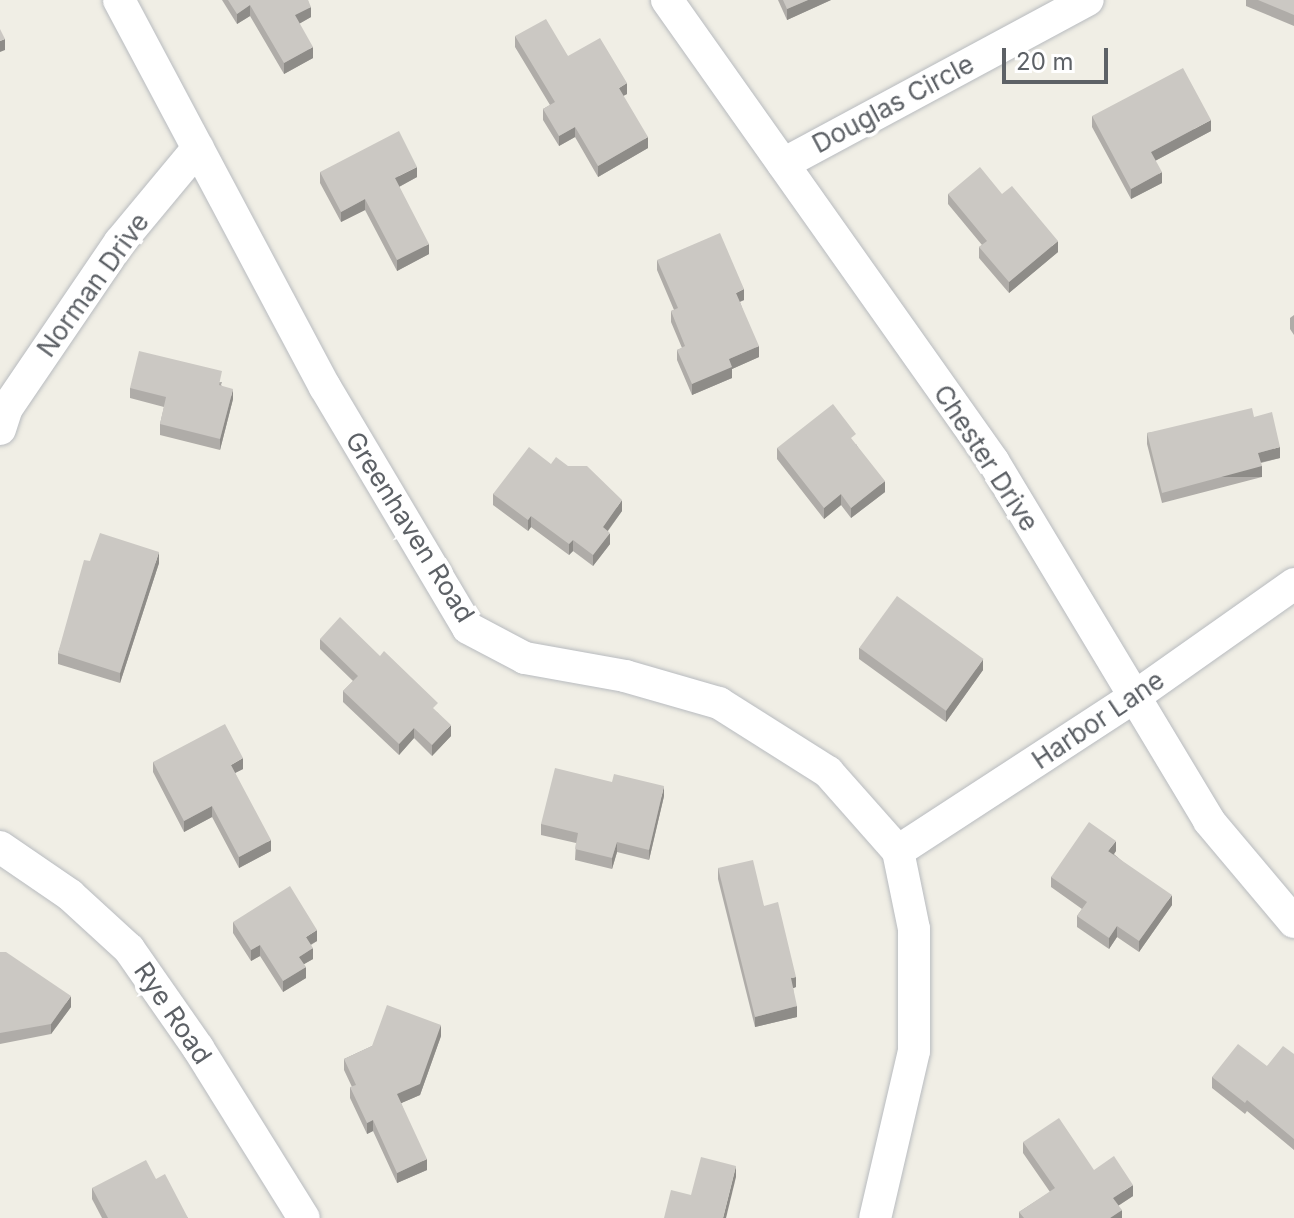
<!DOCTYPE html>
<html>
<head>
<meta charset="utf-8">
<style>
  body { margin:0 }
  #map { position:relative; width:1294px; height:1218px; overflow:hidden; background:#f0eee5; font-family:Inter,sans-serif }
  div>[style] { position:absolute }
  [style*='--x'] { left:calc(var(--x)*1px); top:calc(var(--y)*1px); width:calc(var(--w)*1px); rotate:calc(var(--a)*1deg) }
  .roads { filter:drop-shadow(0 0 2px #b8bbbf) drop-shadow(0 0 2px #b8bbbf) }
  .street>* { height:32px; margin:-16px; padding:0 16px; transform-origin:16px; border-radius:16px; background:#fff }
  .wall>* { inset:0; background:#afaca8 }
  .shaded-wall>* { inset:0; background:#8e8c88; transform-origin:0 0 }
  .building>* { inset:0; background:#cbc8c3; transform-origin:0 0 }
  span { translate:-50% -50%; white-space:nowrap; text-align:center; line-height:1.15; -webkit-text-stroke:8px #fff; paint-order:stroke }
  .street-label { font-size:26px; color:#5d6166 }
  .scale { position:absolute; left:1002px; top:48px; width:106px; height:36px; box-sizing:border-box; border:4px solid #5d6166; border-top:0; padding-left:10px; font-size:24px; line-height:28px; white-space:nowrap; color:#5d6166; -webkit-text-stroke:6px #fff; paint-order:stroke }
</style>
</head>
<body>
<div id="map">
  <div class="roads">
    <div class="street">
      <div style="--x:119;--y:0;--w:438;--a:62"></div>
      <div style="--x:325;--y:387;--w:280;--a:59.3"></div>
      <div style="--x:468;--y:628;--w:64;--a:27.8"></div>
      <div style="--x:525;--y:658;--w:102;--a:10.2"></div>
      <div style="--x:625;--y:676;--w:98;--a:16"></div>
      <div style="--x:719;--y:703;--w:129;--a:32.3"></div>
      <div style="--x:828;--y:772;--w:106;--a:48.5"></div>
      <div style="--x:898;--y:851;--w:80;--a:78.4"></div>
      <div style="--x:914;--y:929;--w:122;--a:90"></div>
      <div style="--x:914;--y:1051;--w:171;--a:103.1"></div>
      <div style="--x:667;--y:0;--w:565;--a:54.73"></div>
      <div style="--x:993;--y:461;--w:420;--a:59"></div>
      <div style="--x:1209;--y:821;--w:132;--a:49.9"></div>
      <div style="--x:783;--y:164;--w:346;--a:-28.3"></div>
      <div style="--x:0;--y:429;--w:22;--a:-72"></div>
      <div style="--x:7;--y:408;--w:201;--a:-55.8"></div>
      <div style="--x:120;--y:242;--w:122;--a:-50.3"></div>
      <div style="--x:0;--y:847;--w:85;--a:34.4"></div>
      <div style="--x:70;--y:895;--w:80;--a:42.5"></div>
      <div style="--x:129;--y:949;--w:121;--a:55.1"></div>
      <div style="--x:198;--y:1048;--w:200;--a:58.1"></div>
      <div style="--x:898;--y:851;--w:282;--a:-33.1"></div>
      <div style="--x:1134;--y:697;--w:196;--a:-35.2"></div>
    </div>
  </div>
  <div class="wall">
    <div style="clip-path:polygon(222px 0,308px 0,311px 17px,299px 24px,313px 58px,284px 74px,250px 16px,237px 24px)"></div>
    <div style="clip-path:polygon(778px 0,831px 0,787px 20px)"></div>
    <div style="clip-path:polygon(1246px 0,1294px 0,1294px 26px,1246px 6px)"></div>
    <div style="clip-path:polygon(515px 36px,568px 56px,627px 94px,623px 96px,648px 148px,598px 177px,575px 137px,559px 146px,543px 120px,543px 109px,550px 105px,515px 47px)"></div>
    <div style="clip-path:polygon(1092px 116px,1211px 131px,1155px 161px,1162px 183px,1131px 199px,1092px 127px)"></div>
    <div style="clip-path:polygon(320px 172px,417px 177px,399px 187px,429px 254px,397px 271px,365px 210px,341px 222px,320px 183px)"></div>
    <div style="clip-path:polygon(948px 194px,1002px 194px,1058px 252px,1009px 293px,979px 258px,979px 247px,982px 245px,948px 204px)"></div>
    <div style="clip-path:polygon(657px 260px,744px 300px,740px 302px,759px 357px,732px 369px,732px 378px,692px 395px,677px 360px,677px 350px,682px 348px,671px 322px,671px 311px,674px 310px,657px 270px)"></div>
    <div style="clip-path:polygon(1294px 315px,1294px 335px,1290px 329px,1290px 318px)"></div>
    <div style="clip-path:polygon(222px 382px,221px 385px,233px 399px,220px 450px,160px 435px,160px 424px,164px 407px,130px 398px,130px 388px)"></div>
    <div style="clip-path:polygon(1254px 417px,1280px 458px,1261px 463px,1262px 477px,1162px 503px,1147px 444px,1147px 433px)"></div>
    <div style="clip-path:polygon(856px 444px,885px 492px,851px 518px,841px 505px,824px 519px,777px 459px,777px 448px)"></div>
    <div style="clip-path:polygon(551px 464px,622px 511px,608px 531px,610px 544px,593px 566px,573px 551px,569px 555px,531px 527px,528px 531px,493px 505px,493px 494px)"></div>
    <div style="clip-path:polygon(90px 561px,159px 563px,120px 683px,58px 664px,58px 653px)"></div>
    <div style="clip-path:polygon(320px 639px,438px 713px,451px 736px,432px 756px,414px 738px,399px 755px,343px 702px,343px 691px,353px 681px,320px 649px)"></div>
    <div style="clip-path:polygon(859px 648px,983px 670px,946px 722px,859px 659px)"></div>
    <div style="clip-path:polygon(153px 762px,243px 769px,235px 773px,271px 851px,239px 868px,212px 817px,184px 832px,153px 772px)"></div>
    <div style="clip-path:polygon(664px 796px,649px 860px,617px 852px,612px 869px,575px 860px,576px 843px,541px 835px,541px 824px)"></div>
    <div style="clip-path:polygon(1116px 851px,1114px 854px,1172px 905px,1139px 952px,1117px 937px,1109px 949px,1077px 927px,1077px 916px,1082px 909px,1051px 887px,1051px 877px)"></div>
    <div style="clip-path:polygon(718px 868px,764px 906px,796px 987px,793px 988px,797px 1017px,755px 1027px,718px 879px)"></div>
    <div style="clip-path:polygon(233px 922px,317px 941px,311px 945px,313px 959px,304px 964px,306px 978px,283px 992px,260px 956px,251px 961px,233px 933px)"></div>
    <div style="clip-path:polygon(0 952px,71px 1007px,51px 1034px,0 1044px)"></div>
    <div style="clip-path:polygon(441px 1036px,420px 1095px,401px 1103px,427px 1170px,397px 1183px,373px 1131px,367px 1134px,350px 1098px,350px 1087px,352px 1087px,344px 1070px,344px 1059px,372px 1046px)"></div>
    <div style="clip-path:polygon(1294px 1055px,1294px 1150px,1247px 1111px,1245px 1114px,1212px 1088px,1212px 1077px,1267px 1066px)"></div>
    <div style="clip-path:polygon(1023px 1142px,1133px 1196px,1118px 1206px,1122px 1218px,1019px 1218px,1019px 1212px,1050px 1192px,1023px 1153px)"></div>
    <div style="clip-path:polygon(156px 1179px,188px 1218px,102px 1218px,92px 1199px,92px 1188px)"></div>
  </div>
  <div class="shaded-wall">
    <div style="clip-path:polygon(808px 0,831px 0,787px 20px,787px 9px)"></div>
    <div style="clip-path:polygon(250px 5px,250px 16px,237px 24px,237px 14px)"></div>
    <div style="clip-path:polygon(311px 7px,311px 17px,295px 26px,295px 15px)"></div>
    <div style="clip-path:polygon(5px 39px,5px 50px,0 52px,0 41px)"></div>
    <div style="clip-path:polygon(313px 47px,313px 58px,284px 74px,284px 63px)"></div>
    <div style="clip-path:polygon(627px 83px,627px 94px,619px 98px,619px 88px)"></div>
    <div style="clip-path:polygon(1211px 120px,1211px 131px,1151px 163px,1151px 152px)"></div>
    <div style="clip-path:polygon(575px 127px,575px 137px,559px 146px,559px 136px)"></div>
    <div style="clip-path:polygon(648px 137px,648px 148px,598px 177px,598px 166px)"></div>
    <div style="clip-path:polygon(417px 167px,417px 177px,395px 189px,395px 178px)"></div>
    <div style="clip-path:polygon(1162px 172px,1162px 183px,1131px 199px,1131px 189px)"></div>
    <div style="clip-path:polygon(365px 199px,365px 210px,341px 222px,341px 212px)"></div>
    <div style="clip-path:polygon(1058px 241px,1058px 252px,1009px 293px,1009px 282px)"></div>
    <div style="clip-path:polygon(429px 244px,429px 254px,397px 271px,397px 260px)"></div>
    <div style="clip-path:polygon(744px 289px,744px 300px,736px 303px,736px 293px)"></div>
    <div style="clip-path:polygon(759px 346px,759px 357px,732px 369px,732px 378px,692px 395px,692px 384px,729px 359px)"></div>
    <div style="clip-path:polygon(233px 389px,233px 399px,220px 450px,220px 439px)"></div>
    <div style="clip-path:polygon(1280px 447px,1280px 458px,1258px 463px,1258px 453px)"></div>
    <div style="left:1262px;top:466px;width:11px;height:104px;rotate:90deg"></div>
    <div style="clip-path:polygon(885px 481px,885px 492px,851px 518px,851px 508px)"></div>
    <div style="clip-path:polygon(841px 494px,841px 505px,824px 519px,824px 508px)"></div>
    <div style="clip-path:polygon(622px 500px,622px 511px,603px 537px,603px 527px)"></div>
    <div style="clip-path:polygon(531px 516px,531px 527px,528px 531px,528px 520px)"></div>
    <div style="clip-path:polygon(610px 533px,610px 544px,593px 566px,593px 555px)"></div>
    <div style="clip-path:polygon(573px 540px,573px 551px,569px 555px,569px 544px)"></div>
    <div style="clip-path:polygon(159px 552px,159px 563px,120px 683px,120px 673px)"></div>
    <div style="clip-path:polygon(983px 659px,983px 670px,946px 722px,946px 711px)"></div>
    <div style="clip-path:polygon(451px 725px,451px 736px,432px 756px,432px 745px)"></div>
    <div style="clip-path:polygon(414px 728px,414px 738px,399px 755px,399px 744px)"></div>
    <div style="clip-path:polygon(243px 758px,243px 769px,231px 775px,231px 765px)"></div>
    <div style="clip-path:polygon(664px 786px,664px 796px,649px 860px,649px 850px)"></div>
    <div style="clip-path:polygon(212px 806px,212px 817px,184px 832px,184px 821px)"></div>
    <div style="clip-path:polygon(271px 840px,271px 851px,239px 868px,239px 857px)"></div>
    <div style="clip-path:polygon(1116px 841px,1116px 851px,1108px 862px,1108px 851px)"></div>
    <div style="clip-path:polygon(617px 842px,617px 852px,612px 869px,612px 858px)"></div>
    <div style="clip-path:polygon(1172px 895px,1172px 905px,1139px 952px,1139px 941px)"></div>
    <div style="clip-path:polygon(1117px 926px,1117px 937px,1109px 949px,1109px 938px)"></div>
    <div style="clip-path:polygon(317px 930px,317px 941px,306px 947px,306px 937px)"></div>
    <div style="clip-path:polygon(260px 945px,260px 956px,251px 961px,251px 950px)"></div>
    <div style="clip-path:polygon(313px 948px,313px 959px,299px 967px,299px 957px)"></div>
    <div style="clip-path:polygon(306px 967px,306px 978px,283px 992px,283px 981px)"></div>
    <div style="clip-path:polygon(796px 977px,796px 987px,791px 989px,791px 978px)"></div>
    <div style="clip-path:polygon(71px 996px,71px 1007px,51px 1034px,51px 1024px)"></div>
    <div style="clip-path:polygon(797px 1006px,797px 1017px,755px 1027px,755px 1017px)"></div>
    <div style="clip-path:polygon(441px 1025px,441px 1036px,420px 1095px,397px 1105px,397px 1094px)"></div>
    <div style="clip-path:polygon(373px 1120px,373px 1131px,367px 1134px,367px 1123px)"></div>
    <div style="clip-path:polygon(427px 1159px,427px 1170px,397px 1183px,397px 1173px)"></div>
    <div style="clip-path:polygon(736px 1166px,736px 1177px,726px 1218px,723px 1218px)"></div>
    <div style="clip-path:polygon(1133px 1185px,1133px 1196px,1113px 1209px,1113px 1198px)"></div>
    <div style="clip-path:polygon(1122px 1210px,1122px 1218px,1110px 1218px)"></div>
  </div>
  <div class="building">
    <div style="clip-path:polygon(228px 0,308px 0,311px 7px,295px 15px,313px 47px,284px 63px,250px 5px,237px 14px)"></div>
    <div style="clip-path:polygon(783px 0,808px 0,787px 9px)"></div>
    <div style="clip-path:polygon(1258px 0,1294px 0,1294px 15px)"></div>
    <div style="clip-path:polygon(546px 19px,568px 56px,600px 38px,627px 83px,619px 88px,648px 137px,598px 166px,575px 127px,559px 136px,543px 109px,555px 102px,515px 36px)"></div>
    <div style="clip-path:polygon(0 29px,5px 39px,0 41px)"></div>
    <div style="clip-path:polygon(1183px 68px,1211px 120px,1151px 152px,1162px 172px,1131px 189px,1092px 116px)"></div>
    <div style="clip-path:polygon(399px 131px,417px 167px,395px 178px,429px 244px,397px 260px,365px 199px,341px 212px,320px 172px)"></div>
    <div style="clip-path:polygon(980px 167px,1002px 194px,1012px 186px,1058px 241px,1009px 282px,979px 247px,987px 241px,948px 194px)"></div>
    <div style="clip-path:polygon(720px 233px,744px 289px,736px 293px,759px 346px,729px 359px,732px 367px,692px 384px,677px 350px,685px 346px,671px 311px,678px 308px,657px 260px)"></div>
    <div style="clip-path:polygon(139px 351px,222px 371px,219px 385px,233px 389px,220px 439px,160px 424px,166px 397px,130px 388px)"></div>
    <div style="clip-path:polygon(833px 404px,856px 434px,851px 438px,885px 481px,851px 508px,841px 494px,824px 508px,777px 448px)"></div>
    <div style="clip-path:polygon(1252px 408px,1254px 417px,1272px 412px,1280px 447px,1258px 453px,1262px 466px,1162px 493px,1147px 433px)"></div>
    <div style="clip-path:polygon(529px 447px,551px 464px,556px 457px,568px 466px,587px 466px,622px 500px,603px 527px,610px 533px,593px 555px,573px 540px,569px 544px,531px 516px,528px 520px,493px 494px)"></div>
    <div style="clip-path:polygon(100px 533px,159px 552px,120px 673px,58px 653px,84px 560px,90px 561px)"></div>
    <div style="left:897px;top:596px;width:107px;height:64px;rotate:36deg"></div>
    <div style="clip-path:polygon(340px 617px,380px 656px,384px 651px,438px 703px,433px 708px,451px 725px,432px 745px,414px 728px,399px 744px,343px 691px,358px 676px,320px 639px)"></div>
    <div style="clip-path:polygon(225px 724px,243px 758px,231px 765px,271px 840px,239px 857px,212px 806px,184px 821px,153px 762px)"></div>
    <div style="clip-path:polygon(555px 768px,612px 782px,614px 774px,664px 786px,649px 850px,617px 842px,612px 858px,575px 849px,578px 833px,541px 824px)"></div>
    <div style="clip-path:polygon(1089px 822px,1116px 841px,1108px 851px,1172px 895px,1139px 941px,1117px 926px,1109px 938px,1077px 916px,1087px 902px,1051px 877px)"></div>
    <div style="clip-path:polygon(753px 860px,764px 906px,778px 902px,796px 977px,791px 978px,797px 1006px,755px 1017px,718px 868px)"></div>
    <div style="clip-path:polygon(290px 886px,317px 930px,306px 937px,313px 948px,299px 957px,306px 967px,283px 981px,260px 945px,251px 950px,233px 922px)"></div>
    <div style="clip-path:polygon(0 952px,6px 952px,71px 996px,51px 1024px,0 1033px)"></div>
    <div style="clip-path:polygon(387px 1005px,441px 1025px,420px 1084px,397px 1094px,427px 1159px,397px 1173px,373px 1120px,367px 1123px,350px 1087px,356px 1085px,344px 1059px,372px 1046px)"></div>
    <div style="clip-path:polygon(1238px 1044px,1267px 1066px,1283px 1046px,1294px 1054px,1294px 1139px,1247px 1100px,1245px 1103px,1212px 1077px)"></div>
    <div style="clip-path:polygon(1059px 1118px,1094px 1170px,1114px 1156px,1133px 1185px,1113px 1198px,1122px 1210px,1110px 1218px,1024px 1218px,1019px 1212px,1055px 1188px,1023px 1142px)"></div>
    <div style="clip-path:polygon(701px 1157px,736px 1166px,723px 1218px,664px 1218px,671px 1190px,691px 1195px)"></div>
    <div style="clip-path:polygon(146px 1160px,156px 1179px,165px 1174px,188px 1218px,108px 1218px,92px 1188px)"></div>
  </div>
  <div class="street-label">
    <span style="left:893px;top:104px;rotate:-28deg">Douglas Circle</span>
    <span style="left:93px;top:285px;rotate:-54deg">Norman Drive</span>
    <span style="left:986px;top:458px;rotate:57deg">Chester Drive</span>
    <span style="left:410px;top:527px;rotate:58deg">Greenhaven Road</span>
    <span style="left:1098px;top:720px;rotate:-34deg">Harbor Lane</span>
    <span style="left:173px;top:1013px;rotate:56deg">Rye Road</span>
  </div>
  <div class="scale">20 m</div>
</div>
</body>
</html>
